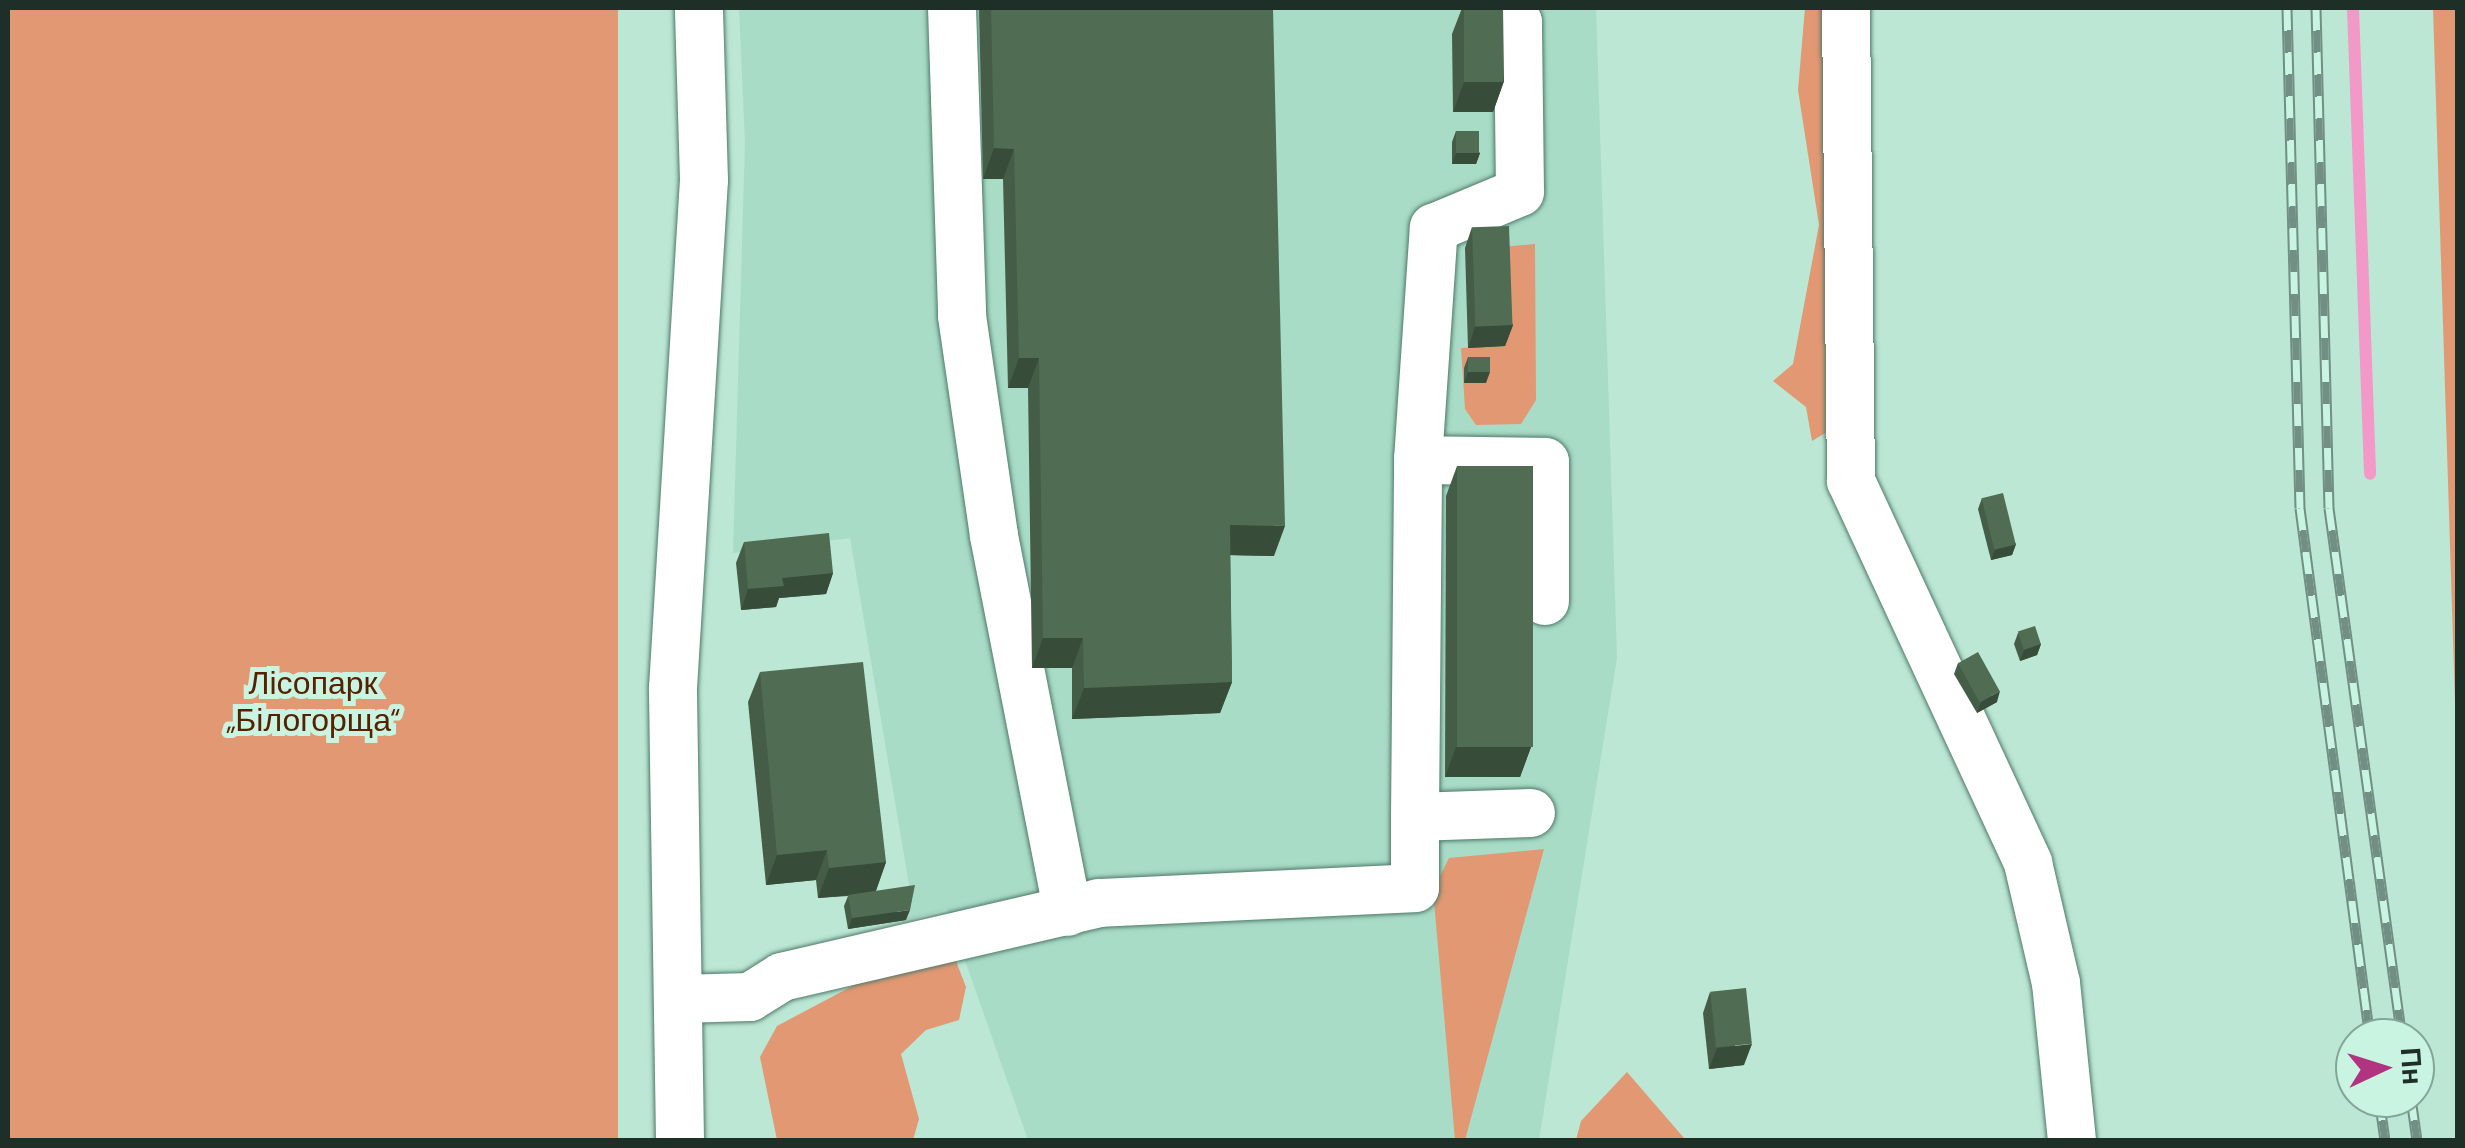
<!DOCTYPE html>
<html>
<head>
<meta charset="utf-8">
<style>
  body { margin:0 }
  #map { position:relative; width:2465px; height:1148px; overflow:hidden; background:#bbe7d4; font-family:Barlow,sans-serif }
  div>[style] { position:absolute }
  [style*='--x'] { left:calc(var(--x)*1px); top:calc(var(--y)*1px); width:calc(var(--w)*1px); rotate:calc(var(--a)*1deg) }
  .built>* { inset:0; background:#a8dcc6 }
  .green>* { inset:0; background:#e29873; transform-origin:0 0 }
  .stream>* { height:12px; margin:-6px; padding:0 6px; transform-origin:6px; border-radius:6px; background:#f299c8 }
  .roads { filter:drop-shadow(0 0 2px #507969) drop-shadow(0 0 2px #507969) }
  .minor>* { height:48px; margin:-24px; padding:0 24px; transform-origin:24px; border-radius:24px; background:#fff }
  .rail>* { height:11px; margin-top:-5.5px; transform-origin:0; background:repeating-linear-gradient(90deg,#c8f4e1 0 22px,#719083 0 44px); box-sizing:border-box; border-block:2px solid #719083 }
  .wall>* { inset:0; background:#455d47 }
  .shaded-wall>* { inset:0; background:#384c3a }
  .building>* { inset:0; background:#506c53; transform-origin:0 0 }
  span { translate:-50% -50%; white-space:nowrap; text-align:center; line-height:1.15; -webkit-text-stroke:10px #c8f4e1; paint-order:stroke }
  .park-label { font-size:32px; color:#572100 }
  .frame { position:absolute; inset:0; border:10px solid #1e2f28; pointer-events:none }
  .north { position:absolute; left:2335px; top:1018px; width:100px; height:100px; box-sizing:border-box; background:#c8f4e1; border:2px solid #84a597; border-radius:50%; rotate:86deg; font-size:28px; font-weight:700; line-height:40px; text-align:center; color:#1e2f28 }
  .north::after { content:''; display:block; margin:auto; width:35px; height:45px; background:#b23380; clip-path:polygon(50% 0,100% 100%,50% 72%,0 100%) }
</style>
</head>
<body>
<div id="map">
  <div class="built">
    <div style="clip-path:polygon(739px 8px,1596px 8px,1617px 658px,1539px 1140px,1028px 1140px,947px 909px,906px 920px,911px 896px,850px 538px,733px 553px,745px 142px)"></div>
  </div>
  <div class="green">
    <div style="left:8px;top:8px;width:610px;height:1132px"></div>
    <div style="clip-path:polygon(1805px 8px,1858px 8px,1840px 424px,1812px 441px,1806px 407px,1773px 381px,1793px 364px,1819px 225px,1798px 90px)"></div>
    <div style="clip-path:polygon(2433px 8px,2458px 8px,2457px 766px)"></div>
    <div style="clip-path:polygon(1535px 244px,1536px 400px,1521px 424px,1476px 425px,1465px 409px,1461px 348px,1505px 346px,1501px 247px)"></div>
    <div style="clip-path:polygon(1544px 849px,1465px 1140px,1455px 1140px,1433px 890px,1449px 858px)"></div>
    <div style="clip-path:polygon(954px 956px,966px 987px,959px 1020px,926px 1030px,901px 1054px,919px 1119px,913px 1140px,777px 1140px,760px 1057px,777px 1026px,858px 983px)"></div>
    <div style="clip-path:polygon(1627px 1072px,1684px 1138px,1685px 1140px,1576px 1140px,1581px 1121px)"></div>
  </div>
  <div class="stream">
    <div style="--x:2353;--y:8;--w:466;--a:87.9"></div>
  </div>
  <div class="roads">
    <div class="minor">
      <div style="--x:952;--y:8;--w:308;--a:88.1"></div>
      <div style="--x:962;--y:316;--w:222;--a:81.7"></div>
      <div style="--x:994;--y:536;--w:383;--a:78.9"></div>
      <div style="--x:1846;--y:8;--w:473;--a:89.4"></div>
      <div style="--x:1851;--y:481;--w:421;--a:65.1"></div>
      <div style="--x:2028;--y:863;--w:123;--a:76.9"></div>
      <div style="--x:2056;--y:983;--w:158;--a:84.2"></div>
      <div style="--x:1418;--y:460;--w:127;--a:0.9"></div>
      <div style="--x:1545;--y:462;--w:139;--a:90"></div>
      <div style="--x:1415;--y:817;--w:357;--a:-89.5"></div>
      <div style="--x:1418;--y:460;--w:233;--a:-86.1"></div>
      <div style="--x:1434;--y:228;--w:93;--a:-22.7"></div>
      <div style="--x:1520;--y:192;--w:170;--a:-90.7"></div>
      <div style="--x:1518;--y:22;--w:17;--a:-123"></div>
      <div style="--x:678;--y:999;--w:72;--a:-1.6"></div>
      <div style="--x:750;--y:997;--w:38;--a:-32"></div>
      <div style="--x:782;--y:977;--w:326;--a:-13.1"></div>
      <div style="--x:1099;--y:903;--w:316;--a:-2.7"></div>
      <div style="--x:1415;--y:888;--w:71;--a:-90"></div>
      <div style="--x:1415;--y:817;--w:116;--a:-2"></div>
      <div style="--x:680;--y:1140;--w:452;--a:-90.9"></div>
      <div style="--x:673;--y:688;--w:509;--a:-86.51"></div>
      <div style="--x:704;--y:180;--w:172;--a:-91.7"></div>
    </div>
  </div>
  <div class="rail">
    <div style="--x:2287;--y:8;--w:500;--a:88.51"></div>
    <div style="--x:2300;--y:508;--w:535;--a:82.48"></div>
    <div style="--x:2316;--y:8;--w:500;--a:88.51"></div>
    <div style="--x:2329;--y:508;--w:535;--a:82.16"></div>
    <div style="--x:2379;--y:1098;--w:42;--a:81.9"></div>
    <div style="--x:2411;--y:1098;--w:42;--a:81.9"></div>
  </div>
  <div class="wall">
    <div style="clip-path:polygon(979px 8px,1273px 8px,1274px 556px,1230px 555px,1232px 682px,1220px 713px,1072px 719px,1072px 668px,1032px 668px,1028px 388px,1008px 388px,1003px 179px,983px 179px)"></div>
    <div style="clip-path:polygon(1462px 8px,1503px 8px,1504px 81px,1493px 112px,1453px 112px,1452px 34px)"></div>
    <div style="clip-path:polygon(1456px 131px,1480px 153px,1476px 164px,1452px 164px,1452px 142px)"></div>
    <div style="clip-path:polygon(1472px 227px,1513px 325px,1505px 346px,1468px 348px,1465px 248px)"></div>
    <div style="clip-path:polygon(1468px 357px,1486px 383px,1464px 383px,1464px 368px)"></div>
    <div style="clip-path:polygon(1457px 466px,1531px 747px,1520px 777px,1445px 777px,1446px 496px)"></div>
    <div style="clip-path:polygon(1982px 498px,2016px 544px,2012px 555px,1991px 560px,1978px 509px)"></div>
    <div style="clip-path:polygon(744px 542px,833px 573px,826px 594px,779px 598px,776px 607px,741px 610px,736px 563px)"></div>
    <div style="clip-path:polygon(2018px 633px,2041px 644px,2037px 655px,2020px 661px,2014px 644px)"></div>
    <div style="clip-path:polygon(1958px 663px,1997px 702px,1977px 713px,1954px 674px)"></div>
    <div style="clip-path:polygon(760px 672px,886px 862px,876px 891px,906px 920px,848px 929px,844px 906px,848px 896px,818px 898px,816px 880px,766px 885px,748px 702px)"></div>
    <div style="clip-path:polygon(1710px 992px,1744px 1065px,1709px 1069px,1703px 1013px)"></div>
  </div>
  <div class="shaded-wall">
    <div style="clip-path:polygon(1504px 81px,1493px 112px,1453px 112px,1464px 82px)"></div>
    <div style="clip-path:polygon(994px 148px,1014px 149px,1003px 179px,983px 179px)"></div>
    <div style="clip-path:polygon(1456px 153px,1480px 153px,1476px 164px,1452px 164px)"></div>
    <div style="clip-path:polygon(1513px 325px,1505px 346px,1468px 348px,1475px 327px)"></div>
    <div style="clip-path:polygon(1019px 358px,1039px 358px,1028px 388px,1008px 388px)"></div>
    <div style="clip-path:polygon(1468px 372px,1490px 372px,1486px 383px,1464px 383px)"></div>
    <div style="clip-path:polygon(1230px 525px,1285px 526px,1274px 556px,1219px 555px)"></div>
    <div style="clip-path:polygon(2016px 544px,2012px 555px,1991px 560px,1995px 549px)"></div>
    <div style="clip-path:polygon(833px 573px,826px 594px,779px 598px,776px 607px,741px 610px,748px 589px,782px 578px)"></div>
    <div style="clip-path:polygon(1043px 638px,1083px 638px,1072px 668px,1032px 668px)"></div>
    <div style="clip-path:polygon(2041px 644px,2037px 655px,2020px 661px,2024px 650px)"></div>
    <div style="clip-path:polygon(1232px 682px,1220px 713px,1072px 719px,1084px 688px)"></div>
    <div style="clip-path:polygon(2000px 691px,1997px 702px,1977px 713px,1981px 702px)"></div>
    <div style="clip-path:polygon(1456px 747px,1531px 747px,1520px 777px,1445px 777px)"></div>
    <div style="clip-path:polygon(827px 850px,816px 880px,766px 885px,777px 855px)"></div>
    <div style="clip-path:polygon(886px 862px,875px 893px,818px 898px,829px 868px)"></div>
    <div style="clip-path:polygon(910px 910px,906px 920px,848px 929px,852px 918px)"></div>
    <div style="clip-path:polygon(1752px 1044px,1744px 1065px,1709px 1069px,1717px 1048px)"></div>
  </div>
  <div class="building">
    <div style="clip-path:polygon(991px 8px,1273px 8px,1285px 526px,1230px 525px,1232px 682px,1084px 688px,1083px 638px,1043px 638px,1039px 358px,1019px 358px,1014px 149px,994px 148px)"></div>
    <div style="left:1464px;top:8px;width:39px;height:74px"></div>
    <div style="left:1456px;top:131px;width:23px;height:22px"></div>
    <div style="left:1509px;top:226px;width:99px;height:37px;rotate:88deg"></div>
    <div style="left:1468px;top:357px;width:22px;height:15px"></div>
    <div style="left:1457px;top:466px;width:76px;height:281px"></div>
    <div style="left:2003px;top:493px;width:53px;height:22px;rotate:76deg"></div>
    <div style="clip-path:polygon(829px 533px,833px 573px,782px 578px,784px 586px,748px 589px,744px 542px)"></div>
    <div style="left:2035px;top:626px;width:19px;height:18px;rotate:72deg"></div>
    <div style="left:1978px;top:652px;width:45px;height:23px;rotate:61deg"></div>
    <div style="clip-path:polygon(863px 662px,886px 862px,829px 868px,827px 850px,777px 855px,760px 672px)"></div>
    <div style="clip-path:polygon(915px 885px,910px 910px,852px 918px,848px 895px)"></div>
    <div style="left:1746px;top:988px;width:56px;height:36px;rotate:84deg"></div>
  </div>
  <div class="park-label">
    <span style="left:313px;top:700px">Лісопарк<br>„Білогорща“</span>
  </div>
  <div class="frame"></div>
  <div class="north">Пн</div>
</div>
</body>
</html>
